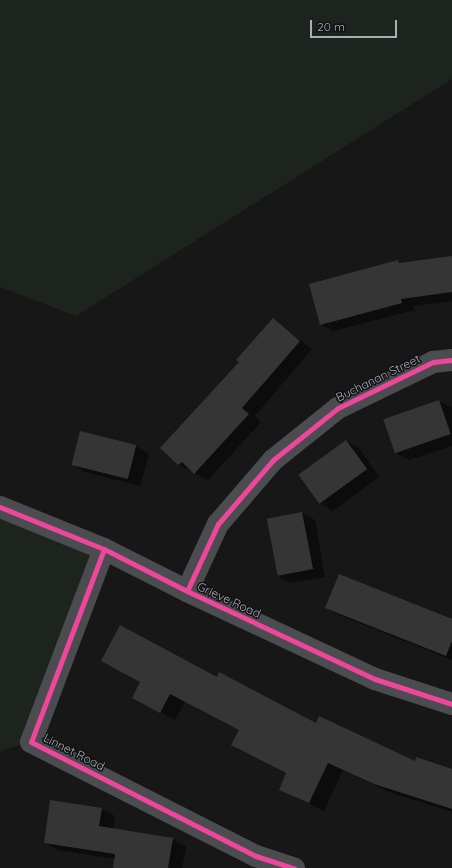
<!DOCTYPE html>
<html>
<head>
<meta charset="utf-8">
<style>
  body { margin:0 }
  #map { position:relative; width:452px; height:868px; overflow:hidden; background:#171717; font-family:Quicksand,sans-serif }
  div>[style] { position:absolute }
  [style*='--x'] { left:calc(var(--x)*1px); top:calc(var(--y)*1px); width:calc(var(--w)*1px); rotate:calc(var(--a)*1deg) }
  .green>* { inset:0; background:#1d241e }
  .shadow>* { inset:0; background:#0007 }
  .building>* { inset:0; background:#353536; transform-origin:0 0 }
  .street>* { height:22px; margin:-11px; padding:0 11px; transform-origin:11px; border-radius:11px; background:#4b4c50 }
  .cycleway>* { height:5px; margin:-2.5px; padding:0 2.5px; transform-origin:2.5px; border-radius:2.5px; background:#ed469a }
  span { translate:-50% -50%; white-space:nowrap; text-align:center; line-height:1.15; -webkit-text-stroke:3px #111113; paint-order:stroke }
  .street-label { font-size:12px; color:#a8adb8 }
  .scale { position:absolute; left:310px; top:20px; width:87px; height:18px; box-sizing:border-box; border:2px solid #a8adb8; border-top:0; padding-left:5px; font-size:12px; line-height:14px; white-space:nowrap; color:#a8adb8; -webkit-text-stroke:3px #111113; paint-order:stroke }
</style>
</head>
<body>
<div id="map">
  <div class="green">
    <div style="clip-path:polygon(0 0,452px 0,452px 79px,76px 316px,0 287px)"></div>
    <div style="clip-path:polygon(0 504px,104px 549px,31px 742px,0 751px)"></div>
  </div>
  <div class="shadow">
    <div style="clip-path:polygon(452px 257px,452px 301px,413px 306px,415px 310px,333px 331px,320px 324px,398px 261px,402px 263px)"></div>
    <div style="clip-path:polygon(273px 319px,312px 349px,255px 416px,261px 422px,208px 480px,179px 465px,161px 448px,240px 362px)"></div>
    <div style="clip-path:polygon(439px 401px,452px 408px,452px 446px,409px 460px,396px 453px,385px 419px)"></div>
    <div style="clip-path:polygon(346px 441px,359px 448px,379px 477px,333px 511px,320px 503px)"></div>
    <div style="clip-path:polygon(136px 446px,149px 454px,140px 486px,85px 472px,72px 464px)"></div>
    <div style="clip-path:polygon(302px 513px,315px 520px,325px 577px,290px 583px,277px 575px)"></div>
    <div style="clip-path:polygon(326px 608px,452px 620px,452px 660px,339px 615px)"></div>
    <div style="clip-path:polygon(217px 678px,316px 724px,416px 762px,452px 770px,452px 812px,389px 792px,343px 770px,324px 811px,280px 789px,287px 774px,232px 745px,240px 730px,185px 702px,175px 720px,133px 698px)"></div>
    <div style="clip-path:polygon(102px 809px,115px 816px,113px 829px,173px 839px,186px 847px,182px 868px,114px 868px,116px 859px,58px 850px,45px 843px)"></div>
  </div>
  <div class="building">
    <div style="clip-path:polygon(452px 256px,452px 292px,401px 299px,402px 303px,320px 325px,309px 284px,398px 260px,399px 263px)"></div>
    <div style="clip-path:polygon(273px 318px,300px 341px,242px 408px,249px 414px,194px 474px,182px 462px,178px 465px,160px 448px,239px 362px,236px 360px)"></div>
    <div style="left:439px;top:400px;width:36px;height:59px;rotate:71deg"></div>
    <div style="left:80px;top:431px;width:58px;height:35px;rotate:14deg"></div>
    <div style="left:346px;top:440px;width:36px;height:59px;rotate:54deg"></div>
    <div style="left:302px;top:512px;width:58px;height:36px;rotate:79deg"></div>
    <div style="clip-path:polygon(339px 574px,452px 619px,452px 641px,446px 656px,325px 608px)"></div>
    <div style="clip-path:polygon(120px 625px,217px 677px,219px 672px,316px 723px,319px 716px,415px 761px,416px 757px,452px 769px,452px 809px,374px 784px,328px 763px,309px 803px,279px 790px,286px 773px,231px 745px,239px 730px,170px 694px,160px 713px,132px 698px,140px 682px,101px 661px)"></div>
    <div style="clip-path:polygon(50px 800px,102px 808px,99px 826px,173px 838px,168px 868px,113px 868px,115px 854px,44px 843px)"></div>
  </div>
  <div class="street">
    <div style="--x:0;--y:507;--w:112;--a:22"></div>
    <div style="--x:104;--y:549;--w:93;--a:26.8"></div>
    <div style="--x:187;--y:591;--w:208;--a:25.1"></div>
    <div style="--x:375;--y:679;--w:81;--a:18"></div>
    <div style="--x:104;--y:549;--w:206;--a:110.7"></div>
    <div style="--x:31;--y:742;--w:252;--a:26.9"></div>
    <div style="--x:256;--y:856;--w:40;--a:18"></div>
    <div style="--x:187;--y:591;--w:74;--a:-65.2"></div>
    <div style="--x:218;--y:524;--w:84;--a:-49.3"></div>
    <div style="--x:273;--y:460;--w:83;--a:-38.7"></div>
    <div style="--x:338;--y:408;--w:106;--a:-25.8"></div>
    <div style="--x:433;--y:362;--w:19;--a:-6"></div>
  </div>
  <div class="cycleway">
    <div style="--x:0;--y:507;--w:112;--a:22"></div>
    <div style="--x:104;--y:549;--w:93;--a:26.8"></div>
    <div style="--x:187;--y:591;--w:208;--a:25.1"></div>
    <div style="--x:375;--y:679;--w:81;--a:18"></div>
    <div style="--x:104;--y:549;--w:206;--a:110.7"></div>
    <div style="--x:31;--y:742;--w:252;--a:26.9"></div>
    <div style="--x:256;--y:856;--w:40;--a:18"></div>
    <div style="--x:187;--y:591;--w:74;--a:-65.2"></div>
    <div style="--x:218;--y:524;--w:84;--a:-49.3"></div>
    <div style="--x:273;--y:460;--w:83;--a:-38.7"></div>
    <div style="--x:338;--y:408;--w:106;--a:-25.8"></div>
    <div style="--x:433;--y:362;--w:19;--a:-6"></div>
  </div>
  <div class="street-label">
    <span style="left:378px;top:378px;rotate:-26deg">Buchanan Street</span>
    <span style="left:229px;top:600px;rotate:25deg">Grieve Road</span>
    <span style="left:74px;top:752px;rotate:27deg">Linnet Road</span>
  </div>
  <div class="scale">20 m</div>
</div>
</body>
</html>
